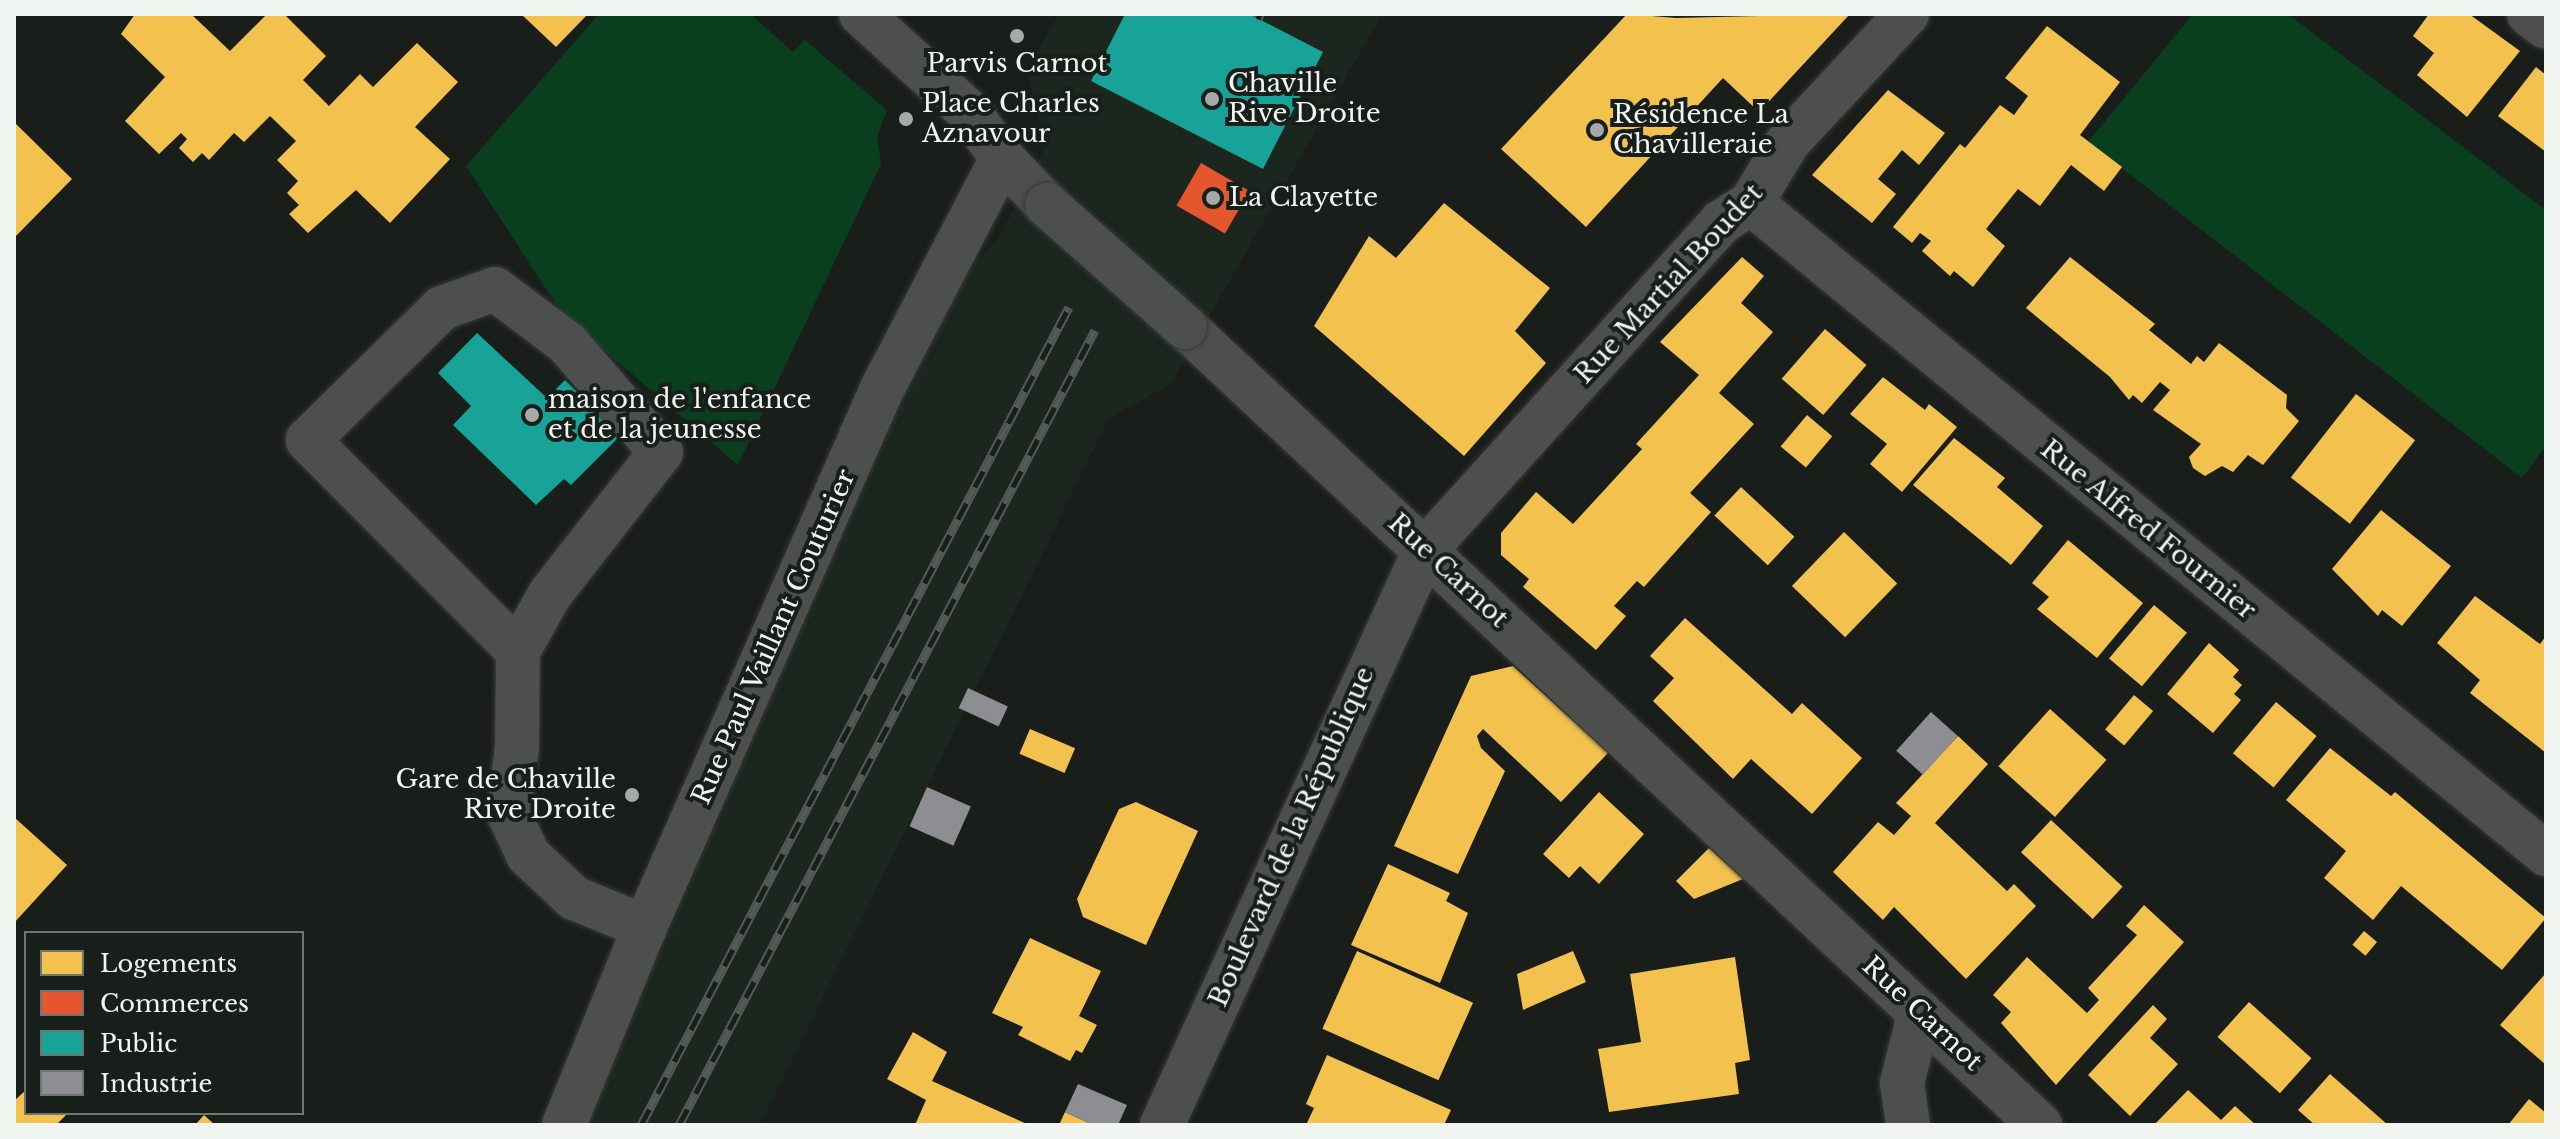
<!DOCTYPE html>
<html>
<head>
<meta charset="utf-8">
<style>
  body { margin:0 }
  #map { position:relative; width:2560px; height:1139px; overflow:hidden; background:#191e1b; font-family:"Libre Baskerville",serif }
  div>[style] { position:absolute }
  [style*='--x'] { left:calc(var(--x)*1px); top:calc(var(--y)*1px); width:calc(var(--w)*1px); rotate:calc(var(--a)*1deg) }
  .built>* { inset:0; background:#1b261e }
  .green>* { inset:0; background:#093e1f }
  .homes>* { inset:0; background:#f2c14e; transform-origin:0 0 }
  .shops>* { inset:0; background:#e4572e; transform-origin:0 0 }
  .public>* { inset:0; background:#17a398 }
  .industry>* { inset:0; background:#8d8d92; transform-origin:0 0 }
  .roads { filter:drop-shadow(0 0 2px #383a38) drop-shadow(0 0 2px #383a38) }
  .minor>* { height:44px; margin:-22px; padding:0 22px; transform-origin:22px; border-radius:22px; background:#4d4f4d }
  .rail>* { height:9px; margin-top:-4.5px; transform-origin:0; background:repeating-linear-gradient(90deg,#181f1a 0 18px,#555a57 0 36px); box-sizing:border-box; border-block:2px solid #555a57 }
  .bridges { filter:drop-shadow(0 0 2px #383a38) drop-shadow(0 0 2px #383a38) }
  .minor-bridge>* { height:44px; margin:-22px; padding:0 22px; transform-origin:22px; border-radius:22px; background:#4d4f4d }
  .dots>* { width:22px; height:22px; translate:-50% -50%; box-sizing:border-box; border:4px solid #181f1a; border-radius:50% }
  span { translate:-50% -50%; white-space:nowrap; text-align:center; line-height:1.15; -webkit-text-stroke:8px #181f1a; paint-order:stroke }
  .poi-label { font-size:26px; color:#f1f5f1 }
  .left { translate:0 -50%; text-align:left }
  .right { translate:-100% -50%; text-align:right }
  .street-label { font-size:26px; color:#f1f5f1 }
  .frame { position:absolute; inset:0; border:16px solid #f1f5f1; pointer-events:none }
  .legend { position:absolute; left:24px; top:931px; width:280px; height:184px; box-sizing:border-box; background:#181f1a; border:2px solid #6f7570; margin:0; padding:10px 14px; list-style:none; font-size:24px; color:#f1f5f1 }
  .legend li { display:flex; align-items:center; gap:16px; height:40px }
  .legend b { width:40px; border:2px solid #6f7570 }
</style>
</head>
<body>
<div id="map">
  <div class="built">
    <div style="clip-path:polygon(1059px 14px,1382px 14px,1170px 385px,1109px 418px,760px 1125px,588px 1125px,827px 560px,950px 289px,999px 238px,1045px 148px,1027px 70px)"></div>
  </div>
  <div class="green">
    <div style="clip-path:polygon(599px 14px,750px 14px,793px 52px,805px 40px,887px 110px,877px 137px,881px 164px,738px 465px,563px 315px,466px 166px)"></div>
    <div style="clip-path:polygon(2193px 14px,2288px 14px,2546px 210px,2546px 446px,2522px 478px,2088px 142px)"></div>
  </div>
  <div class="homes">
    <div style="clip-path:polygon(135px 14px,191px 14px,230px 51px,267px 14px,284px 14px,326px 56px,303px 80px,329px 106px,360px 74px,373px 87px,417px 43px,458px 82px,415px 127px,450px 159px,390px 223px,356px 190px,308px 233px,289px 214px,299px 205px,287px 193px,298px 181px,277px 160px,296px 141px,270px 116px,244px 142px,234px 133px,209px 160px,202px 153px,193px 162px,179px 148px,187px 139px,181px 133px,159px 154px,125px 121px,165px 77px,121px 34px)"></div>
    <div style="clip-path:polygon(521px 14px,588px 14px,556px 47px)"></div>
    <div style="clip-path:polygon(1627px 14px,1676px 18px,1850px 14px,1759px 112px,1723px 78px,1586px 227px,1501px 149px)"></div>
    <div style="clip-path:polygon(2429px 14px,2469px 14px,2520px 51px,2467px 117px,2417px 75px,2434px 53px,2413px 36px)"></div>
    <div style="clip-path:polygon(2047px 26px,2120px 82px,2080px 135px,2122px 167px,2104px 191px,2071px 165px,2040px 206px,2018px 189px,1986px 229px,2005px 246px,1973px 287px,1954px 271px,1950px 276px,1922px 251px,1931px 241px,1920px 233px,1912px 243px,1893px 227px,1960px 144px,1965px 148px,2000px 105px,2014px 115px,2028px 96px,2005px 78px)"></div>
    <div style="clip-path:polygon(2536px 67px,2546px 75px,2546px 152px,2498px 116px)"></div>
    <div style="clip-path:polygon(1888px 90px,1945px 133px,1919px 165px,1902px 150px,1878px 179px,1896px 194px,1872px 223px,1812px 175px)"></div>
    <div style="clip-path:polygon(14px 122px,72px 179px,14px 238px)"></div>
    <div style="clip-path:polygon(1444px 203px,1550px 288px,1515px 331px,1546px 363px,1464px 456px,1314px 326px,1369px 236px,1396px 258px)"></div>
    <div style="clip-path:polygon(1742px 257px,1764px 276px,1741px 303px,1773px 332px,1719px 393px,1754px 424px,1690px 493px,1711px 512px,1644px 587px,1637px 581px,1614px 606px,1626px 616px,1596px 650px,1523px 587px,1529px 579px,1501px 555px,1501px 533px,1536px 492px,1573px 524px,1642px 449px,1636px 444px,1699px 375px,1660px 342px)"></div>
    <div style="clip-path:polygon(2070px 257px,2155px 324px,2149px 330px,2191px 364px,2197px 356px,2204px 362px,2219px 343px,2287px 395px,2286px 408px,2299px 421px,2263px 465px,2248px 455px,2233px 472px,2222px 466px,2205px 476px,2193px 468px,2189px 457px,2201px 444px,2153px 410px,2170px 390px,2160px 382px,2142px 403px,2133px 395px,2129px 400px,2110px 377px,2026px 308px)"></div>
    <div style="left:1825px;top:329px;width:55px;height:66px;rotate:41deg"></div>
    <div style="clip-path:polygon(1883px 377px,1925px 410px,1929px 404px,1957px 427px,1902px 492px,1870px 464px,1887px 444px,1850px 414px)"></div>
    <div style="left:2356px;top:394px;width:75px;height:106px;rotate:38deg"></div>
    <div style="left:1807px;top:415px;width:33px;height:41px;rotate:40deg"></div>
    <div style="clip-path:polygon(1954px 438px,2005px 478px,1997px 487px,2043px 526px,2011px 565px,1913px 485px)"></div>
    <div style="left:1741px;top:487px;width:73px;height:39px;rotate:43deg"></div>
    <div style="clip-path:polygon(2381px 510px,2451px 566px,2402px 626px,2382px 610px,2378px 616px,2332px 569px)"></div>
    <div style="left:1844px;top:532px;width:74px;height:75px;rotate:44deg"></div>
    <div style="clip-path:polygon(2068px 540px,2143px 603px,2097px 658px,2037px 609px,2049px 597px,2032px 583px)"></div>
    <div style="clip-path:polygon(2475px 596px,2540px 644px,2546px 636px,2546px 753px,2470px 693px,2480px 680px,2437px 643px)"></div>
    <div style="left:2154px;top:605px;width:43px;height:70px;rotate:40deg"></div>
    <div style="clip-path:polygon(1685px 618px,1792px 714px,1802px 703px,1862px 758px,1812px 814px,1751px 759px,1733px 779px,1653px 701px,1674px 678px,1650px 656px)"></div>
    <div style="clip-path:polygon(2209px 643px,2239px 670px,2233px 677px,2242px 685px,2234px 694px,2241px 700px,2213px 733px,2167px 694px)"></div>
    <div style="clip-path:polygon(1513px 666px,1608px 753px,1561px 802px,1483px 729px,1477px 736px,1481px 748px,1505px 771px,1458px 874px,1394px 846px,1471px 676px)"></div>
    <div style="left:2134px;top:695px;width:25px;height:45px;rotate:40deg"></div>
    <div style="left:2276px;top:702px;width:53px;height:67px;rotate:40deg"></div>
    <div style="left:2050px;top:709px;width:76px;height:77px;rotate:42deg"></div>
    <div style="left:1030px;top:729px;width:49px;height:27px;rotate:23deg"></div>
    <div style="clip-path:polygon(1958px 736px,1988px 764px,1935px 823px,2007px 891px,2014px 884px,2036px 906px,1966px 979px,1894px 907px,1883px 920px,1833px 872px,1878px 822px,1894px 835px,1911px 816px,1896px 803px)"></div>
    <div style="clip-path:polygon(2330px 748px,2391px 796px,2395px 792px,2546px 918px,2502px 970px,2401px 886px,2373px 920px,2324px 878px,2346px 851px,2286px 800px)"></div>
    <div style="clip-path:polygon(1599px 792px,1644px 834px,1599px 884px,1580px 866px,1569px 878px,1543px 854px)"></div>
    <div style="clip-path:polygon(1136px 802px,1198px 831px,1146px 945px,1083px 917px,1077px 899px,1119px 809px)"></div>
    <div style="clip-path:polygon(14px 817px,67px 865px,14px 923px)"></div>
    <div style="left:2051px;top:820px;width:98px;height:44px;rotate:43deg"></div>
    <div style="clip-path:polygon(1709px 848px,1743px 879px,1694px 899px,1676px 881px)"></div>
    <div style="clip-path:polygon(1388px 864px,1450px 893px,1446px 901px,1468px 913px,1440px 983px,1351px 945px)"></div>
    <div style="clip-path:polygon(2144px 905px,2184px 942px,2056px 1085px,2001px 1023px,2011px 1012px,1993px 995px,2027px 957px,2087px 1013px,2099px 1000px,2088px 988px,2137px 935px,2126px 926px)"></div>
    <div style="left:2364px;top:931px;width:17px;height:18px;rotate:40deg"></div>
    <div style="clip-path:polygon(1030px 938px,1101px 971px,1079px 1016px,1097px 1025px,1082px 1053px,1076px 1050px,1070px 1061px,1018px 1035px,1023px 1027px,992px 1013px)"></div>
    <div style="left:1357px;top:951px;width:127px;height:85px;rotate:24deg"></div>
    <div style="clip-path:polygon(1573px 951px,1586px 982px,1523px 1010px,1517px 974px)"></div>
    <div style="clip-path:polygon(1735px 957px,1750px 1060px,1735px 1063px,1739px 1094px,1609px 1112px,1598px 1049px,1641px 1042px,1630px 974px)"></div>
    <div style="clip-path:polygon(2546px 973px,2546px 1065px,2500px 1025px)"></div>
    <div style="left:2249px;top:1002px;width:84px;height:47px;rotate:42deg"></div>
    <div style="clip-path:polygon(2153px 1005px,2167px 1019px,2150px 1038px,2178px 1064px,2130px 1116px,2088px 1075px)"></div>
    <div style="clip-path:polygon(913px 1032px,947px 1052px,932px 1081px,1029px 1125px,915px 1125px,926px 1100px,887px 1079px)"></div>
    <div style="clip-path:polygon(1327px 1055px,1451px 1110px,1444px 1125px,1306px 1125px,1314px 1108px,1306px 1104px)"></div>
    <div style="clip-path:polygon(2330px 1074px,2388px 1125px,2315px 1125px,2298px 1110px)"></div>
    <div style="clip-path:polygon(26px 1090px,26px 1113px,68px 1113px,56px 1125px,14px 1125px,14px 1101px)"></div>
    <div style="clip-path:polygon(2188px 1090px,2221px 1120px,2235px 1106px,2256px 1125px,2154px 1125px)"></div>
    <div style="clip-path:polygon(2529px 1099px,2546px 1113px,2546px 1125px,2508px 1125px)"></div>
    <div style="clip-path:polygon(1065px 1112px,1093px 1125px,1059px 1125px)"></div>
    <div style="clip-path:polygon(204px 1115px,215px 1125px,195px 1125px)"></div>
  </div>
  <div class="shops">
    <div style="left:1201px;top:163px;width:56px;height:49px;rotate:30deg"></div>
  </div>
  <div class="public">
    <div style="clip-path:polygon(1125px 14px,1249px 14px,1323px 52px,1263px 169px,1091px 81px)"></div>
    <div style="clip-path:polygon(477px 333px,547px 398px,565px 380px,621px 435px,571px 485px,564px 479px,536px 505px,453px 425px,471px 406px,438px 373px)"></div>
  </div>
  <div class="industry">
    <div style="left:968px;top:688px;width:44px;height:22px;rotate:25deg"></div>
    <div style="left:1931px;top:712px;width:36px;height:52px;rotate:42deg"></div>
    <div style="left:927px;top:787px;width:48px;height:43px;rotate:24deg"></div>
    <div style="clip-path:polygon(1078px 1084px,1127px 1105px,1118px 1125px,1093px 1125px,1065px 1112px)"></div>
  </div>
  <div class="roads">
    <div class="minor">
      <div style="--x:861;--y:14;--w:147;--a:42.2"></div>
      <div style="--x:970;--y:113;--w:55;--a:54.6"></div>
      <div style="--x:1002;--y:158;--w:65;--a:46.2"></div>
      <div style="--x:2529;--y:14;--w:21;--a:37"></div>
      <div style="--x:1751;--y:203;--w:1028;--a:39.31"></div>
      <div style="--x:1185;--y:327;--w:1170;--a:43.03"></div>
      <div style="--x:518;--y:651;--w:298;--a:-134.9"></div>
      <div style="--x:308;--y:440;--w:188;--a:-44.6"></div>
      <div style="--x:442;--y:308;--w:56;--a:-19.7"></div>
      <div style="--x:495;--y:289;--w:90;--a:36.9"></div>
      <div style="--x:567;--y:343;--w:144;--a:49.2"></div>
      <div style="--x:661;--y:452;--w:180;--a:128"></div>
      <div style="--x:550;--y:594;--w:65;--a:119.3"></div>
      <div style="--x:518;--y:651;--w:95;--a:90.6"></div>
      <div style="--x:517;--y:746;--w:68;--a:96.7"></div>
      <div style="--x:509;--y:814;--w:45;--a:65.1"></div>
      <div style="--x:528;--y:855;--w:63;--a:43.1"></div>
      <div style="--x:574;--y:898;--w:77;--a:22.2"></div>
      <div style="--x:564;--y:1125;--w:214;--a:-67.8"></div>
      <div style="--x:645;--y:927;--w:588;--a:-66.23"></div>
      <div style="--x:882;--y:389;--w:260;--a:-62.5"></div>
      <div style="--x:1162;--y:1125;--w:632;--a:-65.42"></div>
      <div style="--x:1425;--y:550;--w:442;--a:-47.9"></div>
      <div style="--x:1721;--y:222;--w:36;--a:-32"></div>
      <div style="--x:1751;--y:203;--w:71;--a:-58.8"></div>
      <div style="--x:1788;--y:142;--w:175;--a:-47.1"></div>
      <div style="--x:1908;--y:1125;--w:42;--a:-98.1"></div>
      <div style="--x:1902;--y:1083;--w:73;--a:-75.8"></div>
    </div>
  </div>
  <div class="rail">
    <div style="--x:1258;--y:19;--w:5;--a:-68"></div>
    <div style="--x:641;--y:1125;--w:923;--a:-62.38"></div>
    <div style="--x:679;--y:1125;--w:897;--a:-62.38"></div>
  </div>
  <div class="bridges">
    <div class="minor-bridge">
      <div style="--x:1047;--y:205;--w:184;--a:41.5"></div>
    </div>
  </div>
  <div class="dots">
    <div style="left:1017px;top:36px;background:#a5aaa6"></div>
    <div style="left:1212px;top:99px;background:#a5aaa6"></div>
    <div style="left:906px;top:119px;background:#a5aaa6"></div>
    <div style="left:1597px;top:130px;background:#a5aaa6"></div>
    <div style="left:1213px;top:198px;background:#a5aaa6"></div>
    <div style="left:532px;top:415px;background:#a5aaa6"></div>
    <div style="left:632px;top:795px;background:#a5aaa6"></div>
  </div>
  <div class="poi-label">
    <span style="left:1017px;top:64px">Parvis Carnot</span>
    <span class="left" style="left:1228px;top:99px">Chaville<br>Rive Droite</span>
    <span class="left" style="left:922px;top:119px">Place Charles<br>Aznavour</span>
    <span class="left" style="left:1613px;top:130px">Résidence La<br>Chavilleraie</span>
    <span class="left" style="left:1229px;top:198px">La Clayette</span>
    <span class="left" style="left:548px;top:415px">maison de l'enfance<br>et de la jeunesse</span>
    <span class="right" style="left:616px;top:795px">Gare de Chaville<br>Rive Droite</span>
  </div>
  <div class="street-label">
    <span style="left:1669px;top:284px;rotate:-47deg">Rue Martial Boudet</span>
    <span style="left:2148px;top:530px;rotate:39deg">Rue Alfred Fournier</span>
    <span style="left:1448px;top:571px;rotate:43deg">Rue Carnot</span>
    <span style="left:774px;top:637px;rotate:-66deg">Rue Paul Vaillant Couturier</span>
    <span style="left:1292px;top:837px;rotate:-66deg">Boulevard de la République</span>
    <span style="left:1922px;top:1014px;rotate:43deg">Rue Carnot</span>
  </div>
  <div class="frame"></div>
  <ul class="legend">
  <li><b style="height:22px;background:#f2c14e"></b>Logements</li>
  <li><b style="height:22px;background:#e4572e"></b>Commerces</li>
  <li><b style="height:22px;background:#17a398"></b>Public</li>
  <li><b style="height:22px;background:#8d8d92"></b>Industrie</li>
  </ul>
</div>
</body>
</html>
